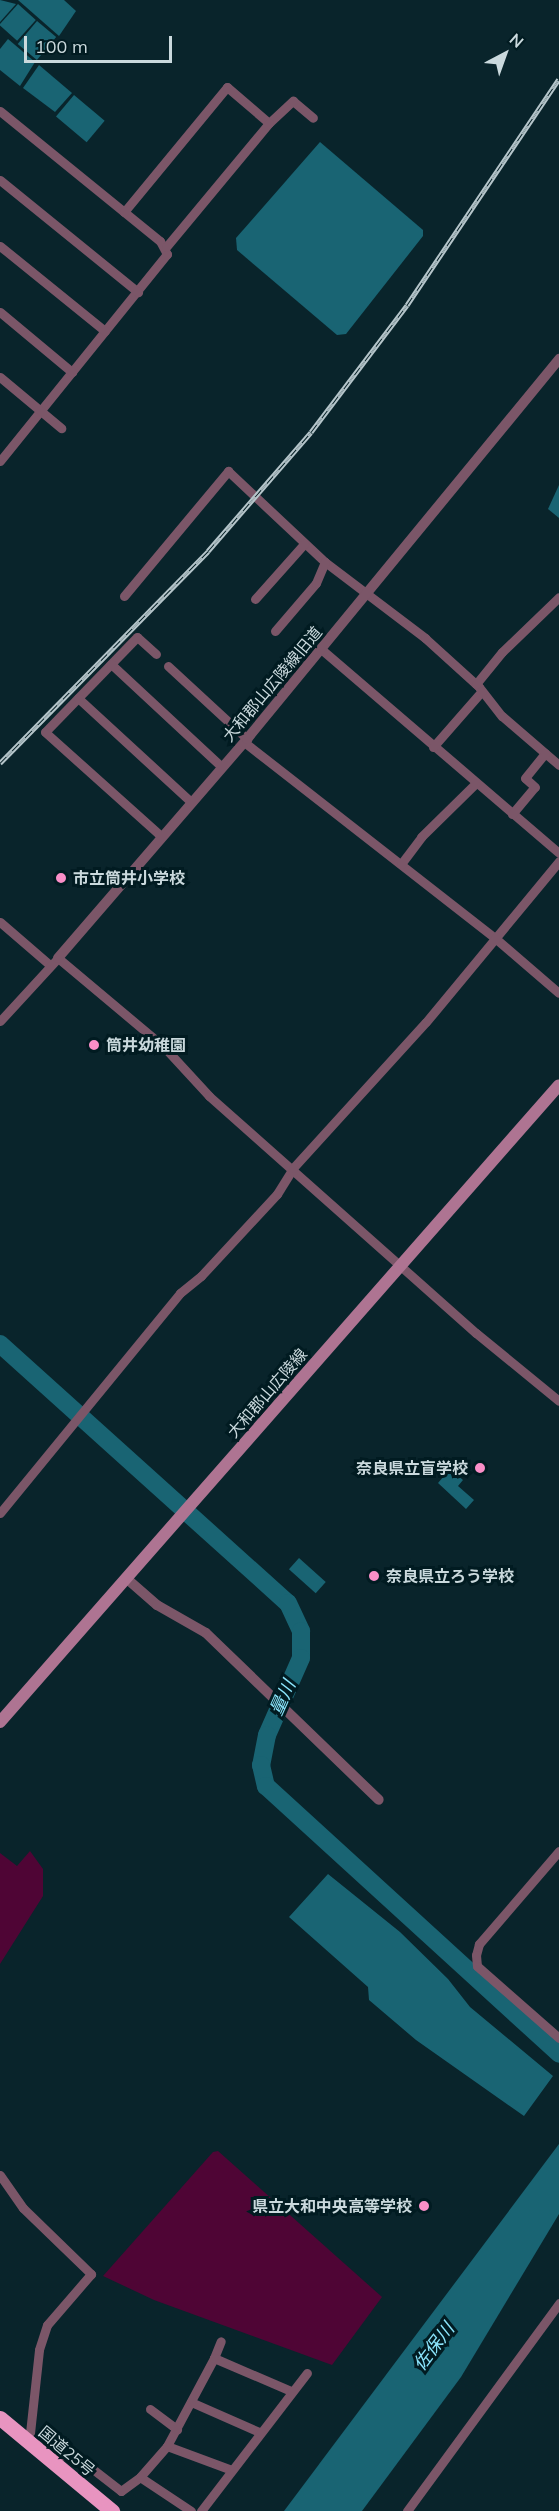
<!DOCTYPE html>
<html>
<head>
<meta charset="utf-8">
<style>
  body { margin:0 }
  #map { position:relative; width:559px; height:2511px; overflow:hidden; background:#09242b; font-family:Mulish,"Noto Sans JP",sans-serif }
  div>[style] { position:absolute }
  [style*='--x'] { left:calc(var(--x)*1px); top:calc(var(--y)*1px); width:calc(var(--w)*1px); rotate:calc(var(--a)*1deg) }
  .green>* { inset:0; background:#4f0535 }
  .water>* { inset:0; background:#196473; transform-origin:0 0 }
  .river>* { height:18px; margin:-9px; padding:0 9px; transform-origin:9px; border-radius:9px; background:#196473 }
  .minor>* { height:9px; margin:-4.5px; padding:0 4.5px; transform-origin:4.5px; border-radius:4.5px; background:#7b5668 }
  .tertiary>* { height:10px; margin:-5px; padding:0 5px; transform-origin:5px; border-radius:5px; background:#7b5668 }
  .secondary>* { height:12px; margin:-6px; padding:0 6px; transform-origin:6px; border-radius:6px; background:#ae7492 }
  .trunk>* { height:15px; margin:-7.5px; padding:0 7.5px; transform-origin:7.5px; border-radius:7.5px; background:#e894c0 }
  .rail>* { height:5px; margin-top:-2.5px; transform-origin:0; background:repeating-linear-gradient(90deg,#011b21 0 9px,#b5c5ca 0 18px); box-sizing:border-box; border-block:2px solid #b5c5ca }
  .dots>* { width:16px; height:16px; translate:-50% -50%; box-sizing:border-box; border:3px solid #011b21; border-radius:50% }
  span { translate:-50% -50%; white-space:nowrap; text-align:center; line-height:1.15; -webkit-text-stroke:6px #011b21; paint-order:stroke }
  .street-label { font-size:16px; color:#cad9dd }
  .poi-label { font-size:16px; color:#cad9dd; font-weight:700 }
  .left { translate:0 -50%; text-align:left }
  .right { translate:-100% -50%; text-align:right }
  .water-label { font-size:18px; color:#8be5fc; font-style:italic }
  .north { position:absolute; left:475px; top:24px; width:60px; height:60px; -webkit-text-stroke:4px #011b21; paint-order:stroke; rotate:41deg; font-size:16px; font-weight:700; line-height:24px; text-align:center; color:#cad9dd }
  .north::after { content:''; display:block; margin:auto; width:21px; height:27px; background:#cad9dd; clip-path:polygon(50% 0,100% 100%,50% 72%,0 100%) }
  .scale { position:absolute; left:24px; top:36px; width:148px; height:27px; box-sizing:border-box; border:3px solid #cad9dd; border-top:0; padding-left:8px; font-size:18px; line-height:21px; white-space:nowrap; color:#cad9dd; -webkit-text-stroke:4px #011b21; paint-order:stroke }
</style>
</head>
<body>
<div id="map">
  <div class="green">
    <div style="clip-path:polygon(30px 1851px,43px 1869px,43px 1896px,0 1964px,0 1853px,17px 1866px)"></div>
    <div style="clip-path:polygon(218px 2151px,382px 2297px,332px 2365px,154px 2300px,103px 2276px,213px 2152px)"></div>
  </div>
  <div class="water">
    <div style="clip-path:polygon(0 0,16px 4px,0 22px)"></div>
    <div style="clip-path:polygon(18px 0,64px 0,76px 11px,59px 36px)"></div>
    <div style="left:18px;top:4px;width:24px;height:28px;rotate:42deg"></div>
    <div style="left:37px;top:21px;width:25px;height:30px;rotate:40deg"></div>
    <div style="clip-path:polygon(8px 39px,35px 62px,20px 86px,0 70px,0 49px)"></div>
    <div style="clip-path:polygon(39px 65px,72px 93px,55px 112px,23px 88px)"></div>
    <div style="left:74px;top:95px;width:40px;height:28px;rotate:40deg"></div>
    <div style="clip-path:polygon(320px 142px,423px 230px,423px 236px,346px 334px,337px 335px,237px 250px,236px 238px)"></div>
    <div style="clip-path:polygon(559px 485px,559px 518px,548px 509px)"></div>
    <div style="clip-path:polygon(450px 1469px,463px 1480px,458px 1486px,474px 1500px,466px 1509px,438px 1483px)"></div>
    <div style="left:299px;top:1558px;width:36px;height:15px;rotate:42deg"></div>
    <div style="clip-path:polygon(328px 1874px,400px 1932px,448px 1979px,470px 2007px,553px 2076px,524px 2116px,416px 2040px,369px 2000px,368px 1987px,289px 1917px)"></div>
    <div style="clip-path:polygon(559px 2144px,559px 2214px,461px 2377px,362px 2511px,284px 2511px)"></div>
  </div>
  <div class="river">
    <div style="--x:0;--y:1344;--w:387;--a:42"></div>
    <div style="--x:288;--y:1603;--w:31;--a:65"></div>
    <div style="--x:301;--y:1631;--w:27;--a:90"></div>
    <div style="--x:301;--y:1658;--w:84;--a:113.8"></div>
    <div style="--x:267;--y:1735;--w:31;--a:101"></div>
    <div style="--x:261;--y:1765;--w:22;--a:77"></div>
    <div style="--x:266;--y:1786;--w:397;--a:42.4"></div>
  </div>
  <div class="minor">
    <div style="--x:0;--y:111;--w:206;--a:39.1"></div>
    <div style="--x:160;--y:241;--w:15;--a:62"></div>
    <div style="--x:167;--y:254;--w:266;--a:128.9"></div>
    <div style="--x:269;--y:123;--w:33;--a:-43"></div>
    <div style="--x:293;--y:101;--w:26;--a:40"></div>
    <div style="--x:0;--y:180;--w:178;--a:39.1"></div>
    <div style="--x:124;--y:212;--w:162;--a:-50.5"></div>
    <div style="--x:227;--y:87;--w:55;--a:40.6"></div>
    <div style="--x:269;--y:123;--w:161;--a:129.7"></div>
    <div style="--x:0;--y:246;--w:135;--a:39"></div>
    <div style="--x:0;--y:312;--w:94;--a:39.8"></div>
    <div style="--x:0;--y:377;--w:80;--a:39.9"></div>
    <div style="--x:124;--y:596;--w:163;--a:-50.2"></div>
    <div style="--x:228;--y:471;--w:133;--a:43.2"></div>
    <div style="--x:325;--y:562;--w:126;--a:37.2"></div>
    <div style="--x:425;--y:638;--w:73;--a:42.2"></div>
    <div style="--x:479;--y:687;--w:37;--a:52"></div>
    <div style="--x:502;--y:716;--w:75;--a:40.7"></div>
    <div style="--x:255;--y:599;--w:74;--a:-48.3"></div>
    <div style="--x:275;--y:631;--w:63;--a:-49.5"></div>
    <div style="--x:316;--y:583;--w:23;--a:-67"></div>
    <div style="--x:321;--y:649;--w:313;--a:40.6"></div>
    <div style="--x:156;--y:654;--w:25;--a:-138"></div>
    <div style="--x:137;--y:637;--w:132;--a:134.1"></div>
    <div style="--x:45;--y:732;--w:156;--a:41.9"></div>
    <div style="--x:111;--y:664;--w:151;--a:42.9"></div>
    <div style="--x:168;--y:666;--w:108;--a:42.7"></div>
    <div style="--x:476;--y:684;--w:41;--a:-50.9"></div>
    <div style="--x:502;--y:652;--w:79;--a:-44"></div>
    <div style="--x:78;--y:698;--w:154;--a:42.6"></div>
    <div style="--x:244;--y:742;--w:318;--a:38"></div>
    <div style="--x:495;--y:938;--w:84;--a:40.7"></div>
    <div style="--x:433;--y:747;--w:74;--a:-48.8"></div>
    <div style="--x:512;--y:814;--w:35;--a:-50"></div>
    <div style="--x:535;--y:787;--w:13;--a:-138"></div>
    <div style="--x:525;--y:778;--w:32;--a:-51"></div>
    <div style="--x:401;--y:864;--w:34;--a:-53"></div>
    <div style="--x:421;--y:837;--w:76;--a:-44.5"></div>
    <div style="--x:0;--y:922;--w:66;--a:40.7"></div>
    <div style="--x:0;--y:1021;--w:86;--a:-47.4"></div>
    <div style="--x:58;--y:958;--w:138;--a:40"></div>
    <div style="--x:164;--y:1047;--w:67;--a:47.4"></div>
    <div style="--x:209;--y:1096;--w:357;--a:41.6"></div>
    <div style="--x:476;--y:1333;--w:107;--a:39.3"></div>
    <div style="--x:0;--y:1513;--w:284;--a:-50.7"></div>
    <div style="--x:180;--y:1293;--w:27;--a:-39"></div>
    <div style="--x:201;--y:1276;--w:112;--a:-47.2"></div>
    <div style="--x:277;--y:1194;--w:31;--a:-58"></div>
    <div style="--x:293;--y:1168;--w:197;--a:-47.7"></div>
    <div style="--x:426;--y:1022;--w:209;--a:-50.4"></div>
    <div style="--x:559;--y:1851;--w:123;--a:130.7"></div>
    <div style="--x:479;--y:1944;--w:11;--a:105"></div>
    <div style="--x:476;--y:1955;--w:11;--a:85"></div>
    <div style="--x:477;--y:1966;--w:109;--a:41.3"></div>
    <div style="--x:0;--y:2175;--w:40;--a:55.1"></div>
    <div style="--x:23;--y:2208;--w:95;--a:44.1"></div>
    <div style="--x:91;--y:2274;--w:67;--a:130.8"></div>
    <div style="--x:47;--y:2325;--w:26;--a:108"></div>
    <div style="--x:39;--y:2350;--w:93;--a:96.2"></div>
    <div style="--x:214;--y:2358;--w:18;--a:-68"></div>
    <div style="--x:191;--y:2402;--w:74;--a:23.8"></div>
    <div style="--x:150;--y:2409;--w:34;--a:37"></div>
    <div style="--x:167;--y:2446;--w:69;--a:20.3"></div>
    <div style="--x:49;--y:2459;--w:24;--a:-15"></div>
    <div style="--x:72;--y:2453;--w:62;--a:37.8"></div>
    <div style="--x:121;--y:2491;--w:24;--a:-36"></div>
    <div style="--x:191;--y:2511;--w:61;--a:-146.3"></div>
    <div style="--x:140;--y:2477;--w:41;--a:-48.9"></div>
    <div style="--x:167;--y:2446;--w:100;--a:-61.9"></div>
    <div style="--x:214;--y:2358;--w:84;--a:23.2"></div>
    <div style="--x:201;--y:2511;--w:174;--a:-52.5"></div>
    <div style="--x:407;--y:2511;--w:258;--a:-53.8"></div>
  </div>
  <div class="tertiary">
    <div style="--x:58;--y:958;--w:289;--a:-49.2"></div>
    <div style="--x:247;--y:739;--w:492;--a:-50.6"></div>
    <div style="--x:126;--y:1578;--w:41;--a:41.1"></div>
    <div style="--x:157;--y:1605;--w:56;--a:29.7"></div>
    <div style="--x:206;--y:1633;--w:240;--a:44"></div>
  </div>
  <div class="secondary">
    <div style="--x:0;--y:1722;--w:847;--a:-48.73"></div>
  </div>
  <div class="trunk">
    <div style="--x:0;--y:2418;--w:146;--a:39.7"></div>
  </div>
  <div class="rail">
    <div style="--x:0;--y:763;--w:297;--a:-45.5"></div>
    <div style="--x:208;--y:551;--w:157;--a:-49.1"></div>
    <div style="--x:311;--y:432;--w:159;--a:-52.9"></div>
    <div style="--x:407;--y:305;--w:272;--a:-56.1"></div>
  </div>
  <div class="dots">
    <div style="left:61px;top:878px;background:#fa8fc8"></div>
    <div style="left:94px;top:1045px;background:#fa8fc8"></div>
    <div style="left:480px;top:1468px;background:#fa8fc8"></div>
    <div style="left:374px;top:1576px;background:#fa8fc8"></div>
    <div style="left:424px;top:2206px;background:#fa8fc8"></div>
  </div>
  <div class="street-label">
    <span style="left:272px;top:684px;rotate:-50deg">大和郡山広陵線旧道</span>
    <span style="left:267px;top:1393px;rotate:-49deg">大和郡山広陵線</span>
    <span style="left:67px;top:2451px;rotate:40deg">国道25号</span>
  </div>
  <div class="poi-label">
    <span class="left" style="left:73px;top:878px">市立筒井小学校</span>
    <span class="left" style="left:106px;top:1045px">筒井幼稚園</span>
    <span class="right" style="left:468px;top:1468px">奈良県立盲学校</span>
    <span class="left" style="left:386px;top:1576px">奈良県立ろう学校</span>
    <span class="right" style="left:412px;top:2206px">県立大和中央高等学校</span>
  </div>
  <div class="water-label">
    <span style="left:283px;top:1698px;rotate:-66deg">量川</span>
    <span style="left:434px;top:2347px;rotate:-53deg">佐保川</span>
  </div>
  <div class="north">N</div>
  <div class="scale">100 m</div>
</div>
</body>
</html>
